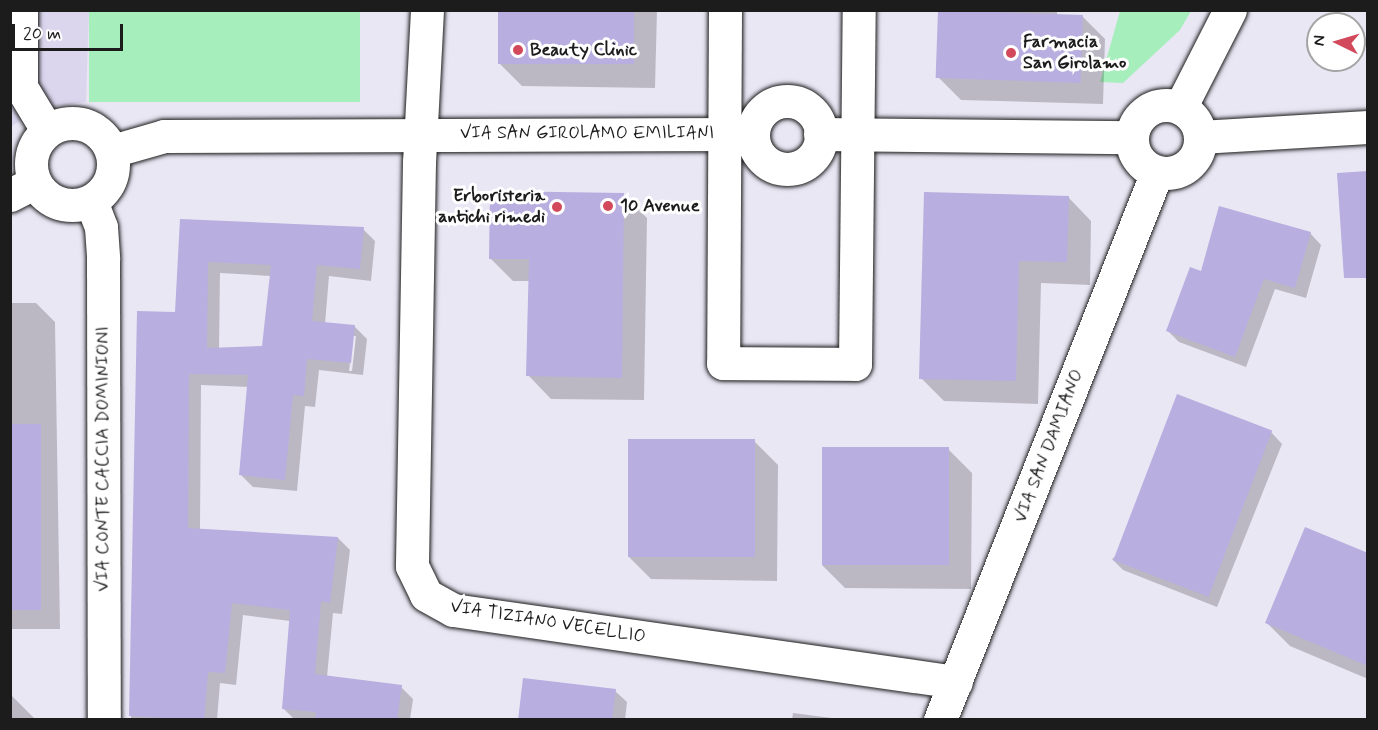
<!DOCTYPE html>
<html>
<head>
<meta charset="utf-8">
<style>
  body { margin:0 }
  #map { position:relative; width:1378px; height:730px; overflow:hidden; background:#eae7f5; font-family:Mynerve,sans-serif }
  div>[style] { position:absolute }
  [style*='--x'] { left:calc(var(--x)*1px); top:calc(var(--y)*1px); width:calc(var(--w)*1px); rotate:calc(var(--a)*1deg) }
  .built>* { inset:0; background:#dbd6ee }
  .green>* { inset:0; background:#a6eebb; transform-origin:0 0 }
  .shadow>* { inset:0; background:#0003 }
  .building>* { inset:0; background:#b8aedf; transform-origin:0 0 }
  .roads { filter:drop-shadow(0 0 2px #1c1c1c) drop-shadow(0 0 2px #1c1c1c) }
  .minor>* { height:33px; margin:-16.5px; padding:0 16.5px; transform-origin:16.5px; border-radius:16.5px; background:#fff }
  .minor>.ring { margin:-16.5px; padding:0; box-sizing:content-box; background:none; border:33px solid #fff; border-radius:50% }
  .dots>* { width:16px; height:16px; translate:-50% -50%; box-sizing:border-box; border:3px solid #fff; border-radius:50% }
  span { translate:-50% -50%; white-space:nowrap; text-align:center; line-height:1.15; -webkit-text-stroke:6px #fff; paint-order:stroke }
  .poi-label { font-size:18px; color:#1c1c1c; font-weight:700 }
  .left { translate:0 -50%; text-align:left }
  .right { translate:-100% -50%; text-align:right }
  .street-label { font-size:18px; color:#1c1c1c }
  .frame { position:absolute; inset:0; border:12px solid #1c1c1c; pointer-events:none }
  .north { position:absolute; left:1306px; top:12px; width:60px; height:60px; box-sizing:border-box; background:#fff; border:2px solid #a4a4a4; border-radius:50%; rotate:275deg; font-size:16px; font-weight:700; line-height:24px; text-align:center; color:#1c1c1c }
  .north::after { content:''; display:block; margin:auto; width:21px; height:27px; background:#d1495b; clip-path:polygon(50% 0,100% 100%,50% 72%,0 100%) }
  .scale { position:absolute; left:12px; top:24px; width:111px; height:27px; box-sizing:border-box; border:3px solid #1c1c1c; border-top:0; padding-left:8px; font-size:18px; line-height:21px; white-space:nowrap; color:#1c1c1c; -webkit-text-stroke:4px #fff; paint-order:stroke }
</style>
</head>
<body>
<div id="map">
  <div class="built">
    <div style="clip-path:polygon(11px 11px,89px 11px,86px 102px,36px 109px,11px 127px)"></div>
  </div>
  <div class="green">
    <div style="left:89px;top:11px;width:271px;height:91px"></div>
    <div style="clip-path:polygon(1120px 11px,1191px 11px,1180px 30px,1123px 83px,1100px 82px)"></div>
  </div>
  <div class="shadow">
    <div style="clip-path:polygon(500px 10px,657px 10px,655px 88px,522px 86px,499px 63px)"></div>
    <div style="clip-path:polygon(939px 10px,1057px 10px,1057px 16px,1082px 16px,1105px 39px,1103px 104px,961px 100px,938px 77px)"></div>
    <div style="clip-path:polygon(623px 194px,647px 218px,644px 400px,551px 399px,528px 375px,530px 281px,513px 281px,490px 258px)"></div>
    <div style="clip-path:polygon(1068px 197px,1091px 221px,1090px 285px,1041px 283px,1038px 404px,944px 401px,921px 378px)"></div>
    <div style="clip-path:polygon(evenodd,182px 220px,363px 229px,375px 241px,371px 281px,329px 276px,325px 324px,355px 327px,367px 339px,363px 375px,319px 370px,315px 407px,305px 406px,297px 491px,253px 487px,241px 475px,249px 387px,201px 385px,200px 530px,338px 538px,350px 550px,342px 614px,333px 613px,327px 677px,401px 687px,413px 699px,410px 720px,295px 720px,283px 708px,290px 621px,243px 615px,236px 685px,220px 683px,217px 720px,131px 720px,139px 312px,176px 313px,182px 220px,220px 273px,271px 276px,264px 347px,219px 349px,220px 273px,182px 220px,353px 336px,356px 336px,352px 371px,349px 371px,353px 336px)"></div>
    <div style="clip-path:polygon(1310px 233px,1321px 245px,1306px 298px,1275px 289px,1246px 367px,1179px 342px,1168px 331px,1202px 273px)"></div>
    <div style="clip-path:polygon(10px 303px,36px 303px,55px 322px,60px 629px,10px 629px)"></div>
    <div style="clip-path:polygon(1271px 432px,1282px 444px,1217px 607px,1123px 570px,1112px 559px)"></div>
    <div style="clip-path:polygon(754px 441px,778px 465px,777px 581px,651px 579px,628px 556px)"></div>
    <div style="clip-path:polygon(949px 450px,972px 473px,971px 589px,845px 588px,822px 565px)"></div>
    <div style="clip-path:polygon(1368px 555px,1368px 679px,1290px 646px,1267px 623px)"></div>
    <div style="clip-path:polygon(615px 691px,627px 702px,625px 720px,519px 720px)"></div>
    <div style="clip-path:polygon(10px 694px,36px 720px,10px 720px)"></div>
    <div style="clip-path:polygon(793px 713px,847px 720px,792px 720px)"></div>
  </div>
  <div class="building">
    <div style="left:498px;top:10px;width:136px;height:54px"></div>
    <div style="left:938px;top:10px;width:145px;height:68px;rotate:2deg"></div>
    <div style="clip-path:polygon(1368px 171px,1368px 278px,1344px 278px,1337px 173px)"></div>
    <div style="clip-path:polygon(490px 191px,624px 193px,622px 378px,526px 376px,529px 259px,489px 259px)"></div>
    <div style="clip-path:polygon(924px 192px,1069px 196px,1067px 262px,1019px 261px,1016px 381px,919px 379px)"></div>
    <div style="clip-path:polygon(1219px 206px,1311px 232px,1295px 288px,1264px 279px,1235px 357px,1166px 331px,1190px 267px,1201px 271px)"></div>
    <div style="clip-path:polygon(evenodd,180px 219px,364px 227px,360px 269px,317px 265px,312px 321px,355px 325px,351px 363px,307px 359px,304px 396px,293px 395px,285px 480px,239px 475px,248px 375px,189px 374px,188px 528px,338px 537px,330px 603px,321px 601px,315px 674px,402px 685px,397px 720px,315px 720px,316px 712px,282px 709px,290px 610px,232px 603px,225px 673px,208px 672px,204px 720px,129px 716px,137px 311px,175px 312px,180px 219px,208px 262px,271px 265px,262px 346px,207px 348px,208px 262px)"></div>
    <div style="left:1177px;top:394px;width:102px;height:178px;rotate:21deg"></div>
    <div style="left:10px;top:424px;width:31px;height:186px"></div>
    <div style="left:628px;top:439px;width:127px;height:118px"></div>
    <div style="left:822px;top:447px;width:127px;height:118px"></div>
    <div style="clip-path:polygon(1305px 527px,1368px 553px,1368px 666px,1265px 623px)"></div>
    <div style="clip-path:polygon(523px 678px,616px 689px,612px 720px,518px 720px)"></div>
  </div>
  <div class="roads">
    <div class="minor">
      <div style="--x:21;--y:10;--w:77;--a:90"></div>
      <div style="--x:21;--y:87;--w:50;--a:58.8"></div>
      <div style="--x:427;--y:10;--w:152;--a:93"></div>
      <div style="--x:419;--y:162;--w:404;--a:91"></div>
      <div style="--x:412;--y:566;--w:32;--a:64"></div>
      <div style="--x:426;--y:595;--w:31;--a:29"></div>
      <div style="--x:453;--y:610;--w:508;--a:8.15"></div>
      <div style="--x:725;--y:10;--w:353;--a:90.3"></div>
      <div style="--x:723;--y:363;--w:132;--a:0.4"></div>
      <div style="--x:855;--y:364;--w:354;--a:-89.4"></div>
      <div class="ring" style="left:753px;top:101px;width:35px;height:35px"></div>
      <div class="ring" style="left:1132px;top:105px;width:35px;height:35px"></div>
      <div style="--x:1180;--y:108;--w:110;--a:-63"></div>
      <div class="ring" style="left:31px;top:123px;width:49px;height:49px"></div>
      <div style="--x:820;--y:134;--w:312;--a:0.6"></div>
      <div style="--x:1200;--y:137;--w:168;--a:-3.4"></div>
      <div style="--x:112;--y:151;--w:54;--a:-16.1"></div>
      <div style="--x:164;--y:136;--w:589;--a:-0.19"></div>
      <div style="--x:10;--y:195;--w:28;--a:-27"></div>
      <div style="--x:91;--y:201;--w:28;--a:69"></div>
      <div style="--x:101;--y:227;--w:32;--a:86"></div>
      <div style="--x:103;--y:259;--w:461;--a:89.9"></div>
      <div style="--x:940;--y:720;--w:589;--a:-68.4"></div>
    </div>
  </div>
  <div class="dots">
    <div style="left:518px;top:50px;background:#d1495b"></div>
    <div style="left:1011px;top:53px;background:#d1495b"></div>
    <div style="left:608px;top:206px;background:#d1495b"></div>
    <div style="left:557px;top:207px;background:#d1495b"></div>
  </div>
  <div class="poi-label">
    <span class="left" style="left:1023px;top:53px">Farmacia<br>San Girolamo</span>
    <span class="left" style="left:530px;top:50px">Beauty Clinic</span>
    <span class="right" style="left:545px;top:207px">Erboristeria<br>antichi rimedi</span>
    <span class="left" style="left:620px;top:206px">10 Avenue</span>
  </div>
  <div class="street-label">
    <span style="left:587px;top:133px">VIA SAN GIROLAMO EMILIANI</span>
    <span style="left:1049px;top:446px;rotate:-69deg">VIA SAN DAMIANO</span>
    <span style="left:103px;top:459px;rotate:-90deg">VIA CONTE CACCIA DOMINIONI</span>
    <span style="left:548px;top:622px;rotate:9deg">VIA TIZIANO VECELLIO</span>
  </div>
  <div class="frame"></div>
  <div class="north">N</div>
  <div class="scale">20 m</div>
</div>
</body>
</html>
